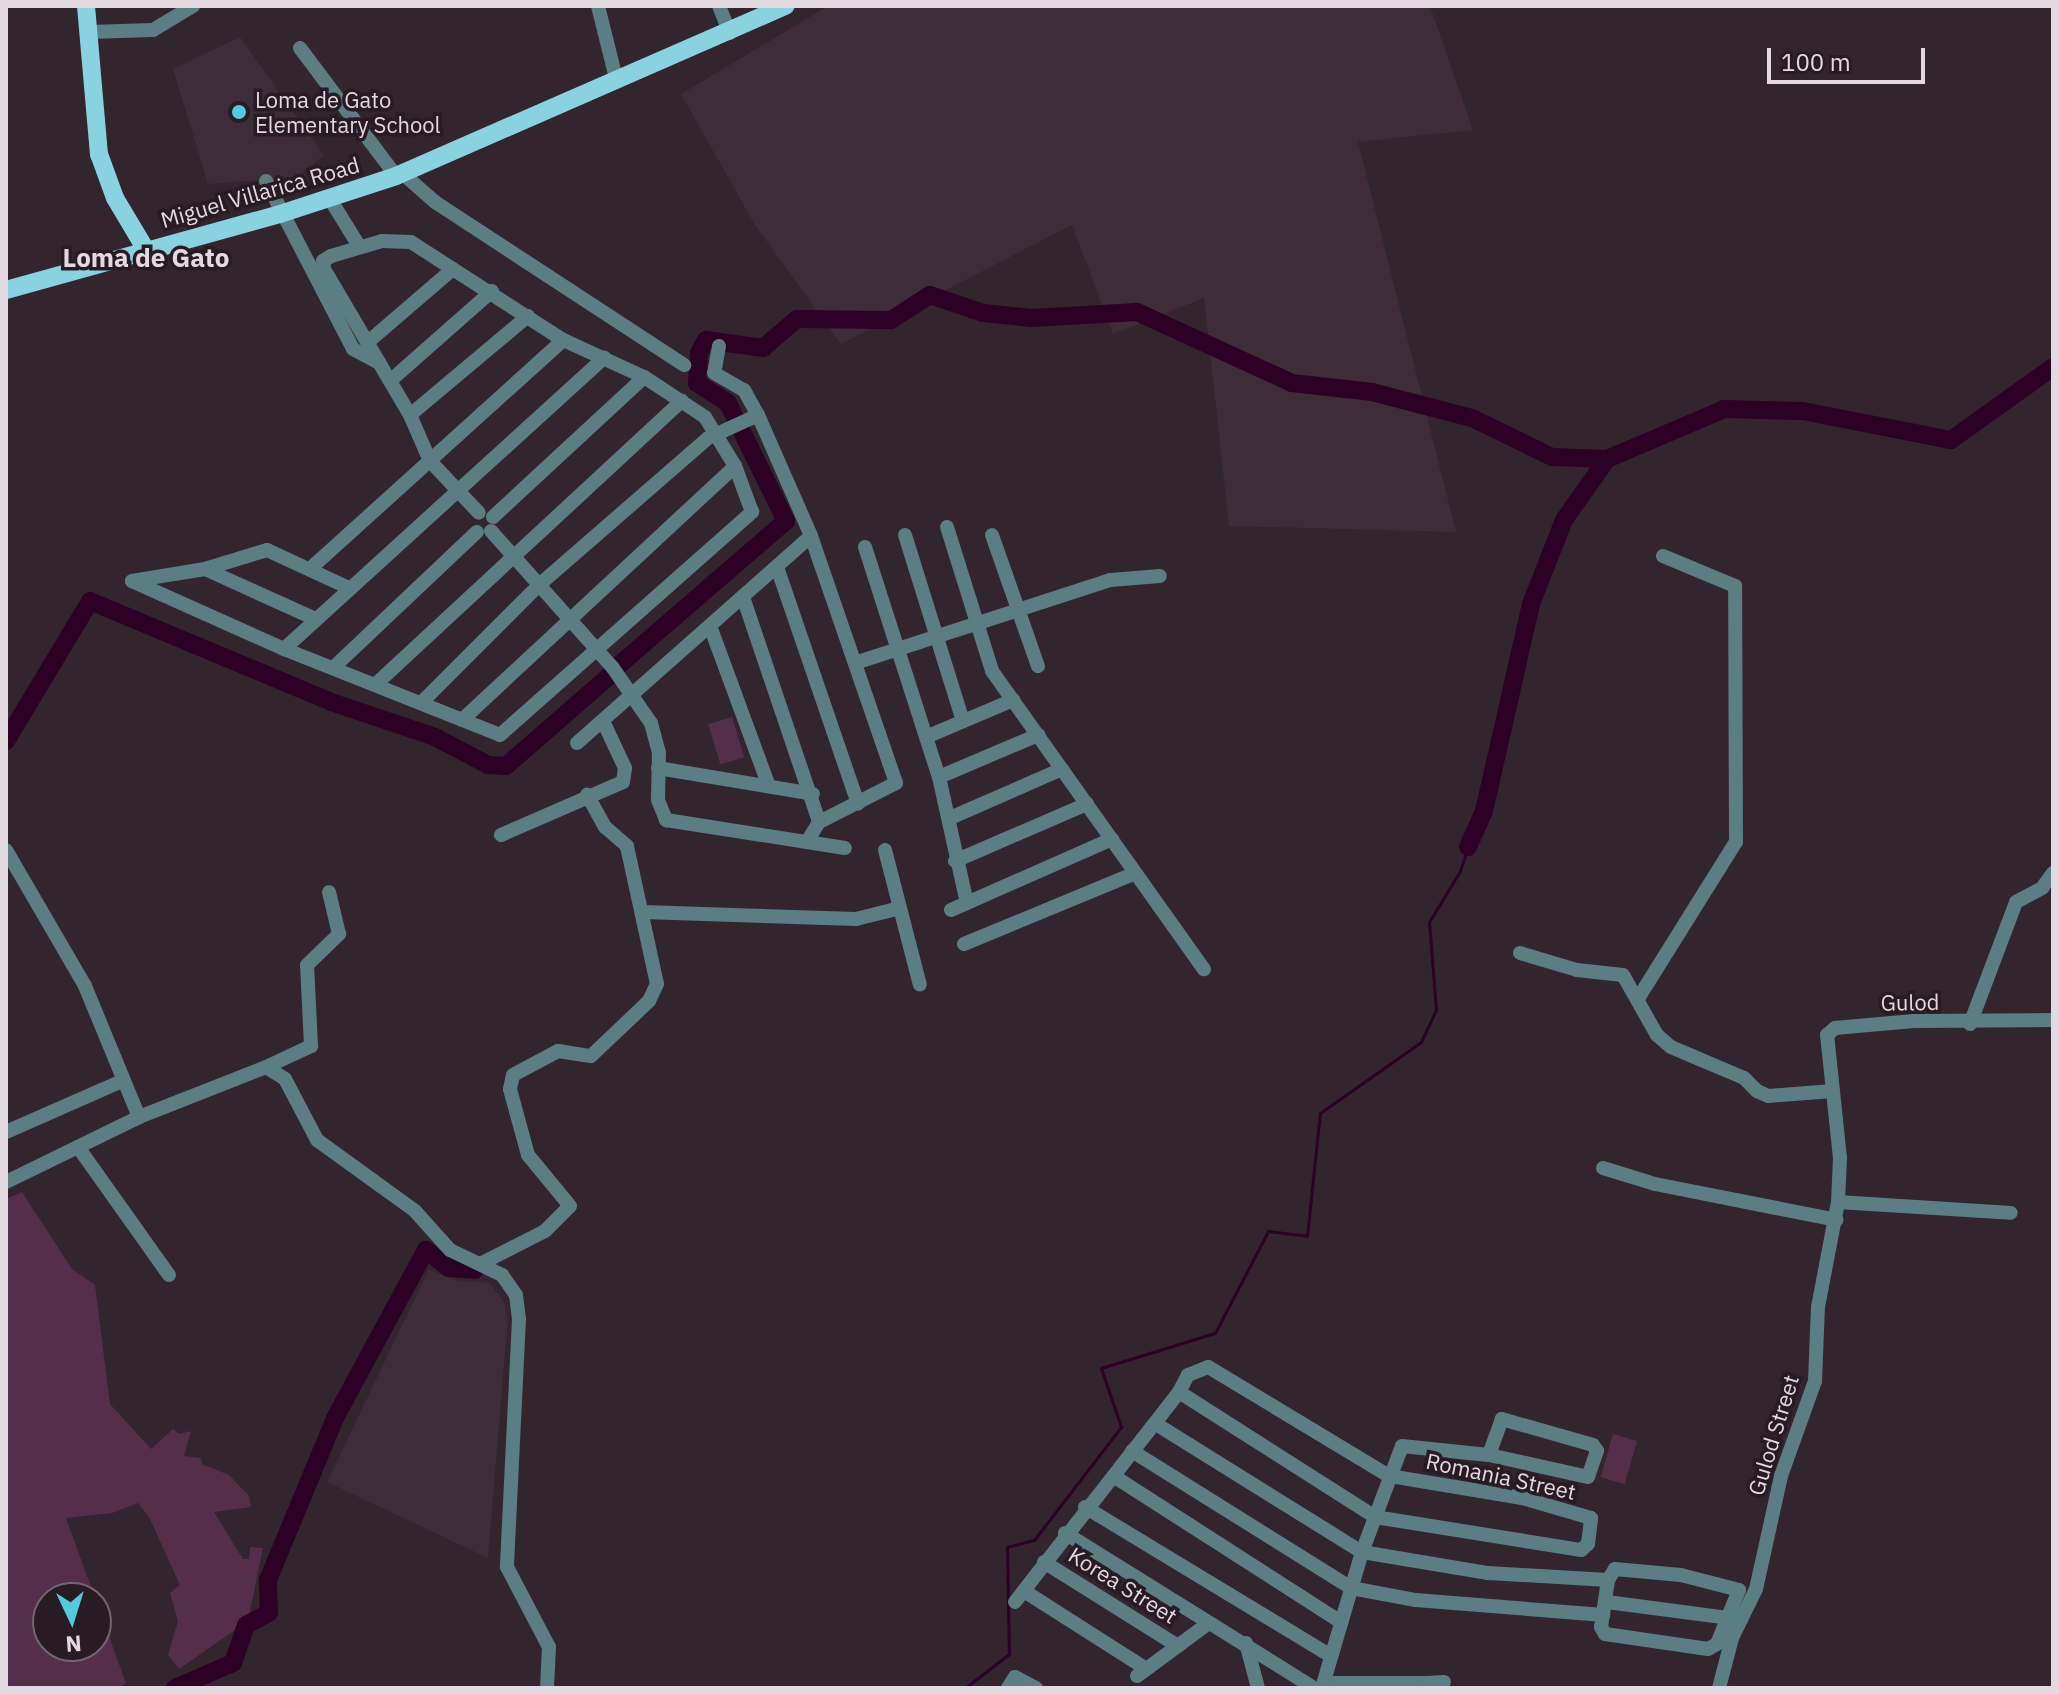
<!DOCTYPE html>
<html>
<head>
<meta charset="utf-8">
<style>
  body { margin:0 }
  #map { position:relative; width:2059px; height:1694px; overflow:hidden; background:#32252e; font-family:"IBM Plex Sans",sans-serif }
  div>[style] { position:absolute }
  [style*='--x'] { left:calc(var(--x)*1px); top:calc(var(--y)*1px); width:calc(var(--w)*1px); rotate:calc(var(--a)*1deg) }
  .built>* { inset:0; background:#3e2c39 }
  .green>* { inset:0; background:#542e4a; transform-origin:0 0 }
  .stream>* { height:3px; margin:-1.5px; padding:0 1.5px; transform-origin:1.5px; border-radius:1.5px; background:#2d0125 }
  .river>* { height:18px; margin:-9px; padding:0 9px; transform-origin:9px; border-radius:9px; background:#2d0125 }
  .minor>* { height:14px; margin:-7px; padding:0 7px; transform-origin:7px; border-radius:7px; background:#5b7d84 }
  .major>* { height:18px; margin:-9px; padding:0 9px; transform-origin:9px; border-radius:9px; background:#89d2df }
  .dots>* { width:22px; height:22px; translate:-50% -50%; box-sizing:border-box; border:4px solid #281b24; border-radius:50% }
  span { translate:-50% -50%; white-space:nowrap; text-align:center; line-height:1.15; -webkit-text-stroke:7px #281b24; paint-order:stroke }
  .poi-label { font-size:22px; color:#e3dae1 }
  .left { translate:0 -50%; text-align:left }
  .street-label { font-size:22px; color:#e3dae1 }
  .quarter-label { font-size:26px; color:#e3dae1; font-weight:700 }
  .frame { position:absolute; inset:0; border:8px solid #e3dae1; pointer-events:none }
  .north { position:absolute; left:32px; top:1582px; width:80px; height:80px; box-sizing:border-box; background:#281b24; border:2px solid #736770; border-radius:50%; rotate:176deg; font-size:22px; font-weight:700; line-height:32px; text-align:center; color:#e3dae1 }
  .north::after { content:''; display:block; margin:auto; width:28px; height:36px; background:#54cade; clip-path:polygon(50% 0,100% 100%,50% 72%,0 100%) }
  .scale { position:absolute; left:1767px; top:48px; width:158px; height:36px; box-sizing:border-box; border:4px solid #e3dae1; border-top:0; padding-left:10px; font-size:24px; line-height:28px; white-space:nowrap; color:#e3dae1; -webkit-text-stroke:6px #281b24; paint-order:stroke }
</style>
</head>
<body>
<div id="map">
  <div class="built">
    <div style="clip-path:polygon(828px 6px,1430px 6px,1473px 130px,1358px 142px,1456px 532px,1229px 526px,1204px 298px,1113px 334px,1072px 225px,841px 344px,755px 225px,681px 94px)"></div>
    <div style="clip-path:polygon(240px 37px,324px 155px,297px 177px,208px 184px,173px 69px)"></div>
    <div style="clip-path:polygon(429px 1269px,454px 1280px,490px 1283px,504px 1302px,508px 1318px,488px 1558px,327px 1482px)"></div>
  </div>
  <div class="green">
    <div style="left:732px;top:717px;width:42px;height:25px;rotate:73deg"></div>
    <div style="clip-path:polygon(22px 1192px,72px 1269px,95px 1285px,110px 1404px,151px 1449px,173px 1429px,179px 1434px,191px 1431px,184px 1456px,201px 1458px,202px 1464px,229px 1475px,249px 1496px,251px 1507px,214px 1512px,243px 1559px,249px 1559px,250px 1547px,263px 1548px,248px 1621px,179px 1669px,168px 1655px,178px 1621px,170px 1593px,180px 1585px,149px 1517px,138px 1503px,112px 1513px,66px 1518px,95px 1598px,48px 1598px,48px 1646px,96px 1646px,96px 1601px,126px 1683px,118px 1688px,6px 1688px,6px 1199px)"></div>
    <div style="left:1613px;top:1434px;width:25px;height:45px;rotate:16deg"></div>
  </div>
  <div class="stream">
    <div style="--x:965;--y:1688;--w:56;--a:-37.7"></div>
    <div style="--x:1009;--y:1654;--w:107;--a:-91.1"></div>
    <div style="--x:1007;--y:1547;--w:28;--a:-15"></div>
    <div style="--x:1034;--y:1540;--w:143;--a:-52.4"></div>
    <div style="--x:1121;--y:1427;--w:62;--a:-108.7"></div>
    <div style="--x:1101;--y:1368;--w:119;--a:-17.1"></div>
    <div style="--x:1215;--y:1333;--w:115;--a:-62.5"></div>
    <div style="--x:1268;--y:1231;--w:39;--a:7"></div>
    <div style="--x:1307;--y:1236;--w:124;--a:-84"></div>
    <div style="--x:1320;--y:1113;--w:123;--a:-35.1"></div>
    <div style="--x:1421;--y:1042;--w:35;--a:-65"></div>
    <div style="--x:1436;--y:1010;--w:88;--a:-94.5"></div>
    <div style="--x:1429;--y:922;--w:60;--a:-58.7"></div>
    <div style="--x:1460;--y:871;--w:25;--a:-72"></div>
  </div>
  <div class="river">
    <div style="--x:618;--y:666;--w:222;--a:-40.8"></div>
    <div style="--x:786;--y:521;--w:131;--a:-116.2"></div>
    <div style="--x:728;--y:403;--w:37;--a:-147"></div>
    <div style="--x:697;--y:383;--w:30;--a:-86"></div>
    <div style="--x:699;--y:353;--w:15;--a:-62"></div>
    <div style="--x:706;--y:340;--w:58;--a:8"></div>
    <div style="--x:763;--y:348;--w:45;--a:-40.5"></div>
    <div style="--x:797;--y:319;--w:94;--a:0.6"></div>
    <div style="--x:891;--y:320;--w:46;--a:-32.7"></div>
    <div style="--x:930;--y:295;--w:56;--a:18.8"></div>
    <div style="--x:983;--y:313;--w:49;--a:5.8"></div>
    <div style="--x:1032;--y:318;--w:105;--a:-3.3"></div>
    <div style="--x:1137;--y:312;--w:170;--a:24.6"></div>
    <div style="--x:1292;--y:383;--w:81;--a:6.4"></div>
    <div style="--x:1372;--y:392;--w:103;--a:14.6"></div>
    <div style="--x:1472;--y:418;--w:89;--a:26"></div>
    <div style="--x:1552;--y:457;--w:55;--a:2.1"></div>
    <div style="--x:6;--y:741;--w:163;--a:-59"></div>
    <div style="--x:90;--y:601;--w:261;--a:22.7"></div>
    <div style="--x:331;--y:702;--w:110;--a:18.6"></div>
    <div style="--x:435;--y:737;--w:60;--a:27.8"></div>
    <div style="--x:488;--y:765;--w:18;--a:3"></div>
    <div style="--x:506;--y:766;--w:137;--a:-41.1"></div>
    <div style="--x:1468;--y:847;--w:39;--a:-66"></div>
    <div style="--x:1484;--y:811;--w:212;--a:-77.2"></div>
    <div style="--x:1531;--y:604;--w:90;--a:-68.6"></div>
    <div style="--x:1564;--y:520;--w:75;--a:-54.8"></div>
    <div style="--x:1607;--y:459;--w:127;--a:-23.1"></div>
    <div style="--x:1724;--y:409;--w:79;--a:1.5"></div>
    <div style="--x:1803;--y:411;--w:151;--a:11.1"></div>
    <div style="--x:1951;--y:440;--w:125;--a:-35.6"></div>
    <div style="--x:175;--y:1688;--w:63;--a:-23.3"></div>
    <div style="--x:233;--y:1663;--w:40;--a:-71.1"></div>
    <div style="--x:246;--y:1625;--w:26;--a:-28"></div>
    <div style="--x:269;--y:1613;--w:33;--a:-92"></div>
    <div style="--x:268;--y:1580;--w:175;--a:-67.5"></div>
    <div style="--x:335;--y:1418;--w:191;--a:-61.6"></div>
    <div style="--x:426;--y:1250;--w:29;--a:38"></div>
    <div style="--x:449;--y:1268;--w:26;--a:4"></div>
  </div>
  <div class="minor">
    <div style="--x:598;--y:6;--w:78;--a:76"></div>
    <div style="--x:719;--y:6;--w:29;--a:68"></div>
    <div style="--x:89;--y:32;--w:64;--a:-1.8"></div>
    <div style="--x:153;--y:30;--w:47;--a:-31"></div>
    <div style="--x:300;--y:48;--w:160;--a:53.1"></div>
    <div style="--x:402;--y:173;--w:44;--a:41.3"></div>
    <div style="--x:435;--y:202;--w:298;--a:33.2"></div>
    <div style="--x:266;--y:181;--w:189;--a:62.6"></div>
    <div style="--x:353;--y:349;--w:30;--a:28"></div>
    <div style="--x:330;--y:199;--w:55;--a:58.3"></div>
    <div style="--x:368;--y:342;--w:112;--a:-40.7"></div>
    <div style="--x:719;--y:346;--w:27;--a:100"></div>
    <div style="--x:714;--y:373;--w:34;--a:30"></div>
    <div style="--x:744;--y:390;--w:29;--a:61"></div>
    <div style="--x:758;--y:415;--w:132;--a:66.3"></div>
    <div style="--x:811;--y:536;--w:261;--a:71"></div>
    <div style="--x:896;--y:783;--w:86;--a:153.1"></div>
    <div style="--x:819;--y:822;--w:23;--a:121"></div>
    <div style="--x:390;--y:381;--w:136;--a:-41.4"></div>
    <div style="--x:410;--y:415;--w:154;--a:-40"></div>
    <div style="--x:493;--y:517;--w:206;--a:-42.8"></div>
    <div style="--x:947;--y:527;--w:151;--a:72.6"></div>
    <div style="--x:992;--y:671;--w:366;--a:54.6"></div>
    <div style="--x:491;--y:531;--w:183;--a:48.3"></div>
    <div style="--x:613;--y:668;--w:67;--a:55.4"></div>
    <div style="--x:651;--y:723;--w:30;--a:75"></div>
    <div style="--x:659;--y:752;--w:48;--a:91.2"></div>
    <div style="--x:658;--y:800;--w:22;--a:68"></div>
    <div style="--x:666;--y:820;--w:181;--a:8.9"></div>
    <div style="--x:905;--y:535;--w:195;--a:72.7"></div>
    <div style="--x:992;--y:535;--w:139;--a:70.7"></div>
    <div style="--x:865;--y:547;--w:242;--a:72.2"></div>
    <div style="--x:939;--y:777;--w:129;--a:77.5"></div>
    <div style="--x:777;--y:567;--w:250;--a:71.1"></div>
    <div style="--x:311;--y:568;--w:340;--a:-42.1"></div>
    <div style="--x:205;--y:569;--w:121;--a:24.4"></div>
    <div style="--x:349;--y:588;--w:90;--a:-155.1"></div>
    <div style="--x:267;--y:550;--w:65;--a:163"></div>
    <div style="--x:205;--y:569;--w:74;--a:170.7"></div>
    <div style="--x:132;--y:581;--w:167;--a:24.1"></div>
    <div style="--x:284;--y:649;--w:232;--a:21.7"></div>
    <div style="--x:500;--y:735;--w:337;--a:-41.5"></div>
    <div style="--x:752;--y:512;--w:49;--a:-110.3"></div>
    <div style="--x:735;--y:466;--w:57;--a:-121.5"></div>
    <div style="--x:705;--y:417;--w:73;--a:-146.7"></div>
    <div style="--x:644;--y:377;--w:89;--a:-155.4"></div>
    <div style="--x:563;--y:340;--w:181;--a:-147.2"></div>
    <div style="--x:411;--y:242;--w:29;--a:-178"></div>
    <div style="--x:382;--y:241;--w:53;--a:163.6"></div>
    <div style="--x:331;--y:256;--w:9;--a:148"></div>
    <div style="--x:323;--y:261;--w:8;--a:83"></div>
    <div style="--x:324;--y:269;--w:169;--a:59.5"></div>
    <div style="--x:410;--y:415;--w:50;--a:66.5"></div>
    <div style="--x:430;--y:461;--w:71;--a:46.7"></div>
    <div style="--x:743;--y:597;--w:237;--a:71.3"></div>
    <div style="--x:710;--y:626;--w:168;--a:69.8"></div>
    <div style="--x:284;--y:649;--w:433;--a:-42.3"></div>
    <div style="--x:855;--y:663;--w:268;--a:-18"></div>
    <div style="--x:1110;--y:580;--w:50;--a:-4.6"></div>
    <div style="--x:333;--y:668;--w:198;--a:-43.4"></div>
    <div style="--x:376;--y:684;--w:417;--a:-42.8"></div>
    <div style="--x:422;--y:702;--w:165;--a:-45"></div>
    <div style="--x:539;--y:585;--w:224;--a:-41"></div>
    <div style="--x:708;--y:438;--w:55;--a:-24.7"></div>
    <div style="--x:462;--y:720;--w:373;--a:-42.9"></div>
    <div style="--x:926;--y:737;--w:95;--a:-23"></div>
    <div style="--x:577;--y:743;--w:312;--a:-41.5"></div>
    <div style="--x:658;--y:768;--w:157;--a:9.5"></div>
    <div style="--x:939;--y:777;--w:108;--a:-23"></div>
    <div style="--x:950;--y:818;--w:122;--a:-23.6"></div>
    <div style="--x:501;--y:835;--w:133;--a:-23.5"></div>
    <div style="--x:623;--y:782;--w:14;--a:-82"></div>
    <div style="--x:625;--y:768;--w:52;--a:-115.1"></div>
    <div style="--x:6;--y:850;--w:157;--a:59.8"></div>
    <div style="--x:85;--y:986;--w:142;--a:67.6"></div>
    <div style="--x:885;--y:850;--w:139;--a:75.5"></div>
    <div style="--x:955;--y:861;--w:144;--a:-23.4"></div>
    <div style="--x:951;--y:910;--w:176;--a:-23.8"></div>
    <div style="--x:643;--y:912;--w:213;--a:1.9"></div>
    <div style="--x:856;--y:919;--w:45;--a:-14"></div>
    <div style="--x:964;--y:944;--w:185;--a:-22.5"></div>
    <div style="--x:1520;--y:953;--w:59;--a:16.6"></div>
    <div style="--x:1577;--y:970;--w:46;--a:6.2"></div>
    <div style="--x:1623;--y:975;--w:69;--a:60.5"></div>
    <div style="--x:1657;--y:1035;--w:18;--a:41"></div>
    <div style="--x:1671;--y:1047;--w:79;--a:23"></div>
    <div style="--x:1744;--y:1078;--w:18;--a:45"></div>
    <div style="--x:1757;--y:1091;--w:12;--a:24"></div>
    <div style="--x:1768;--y:1096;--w:65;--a:-4.4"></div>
    <div style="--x:1639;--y:997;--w:183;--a:-58"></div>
    <div style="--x:1736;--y:842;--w:256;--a:-90.2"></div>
    <div style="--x:1735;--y:586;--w:78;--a:-157.4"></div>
    <div style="--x:1970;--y:1024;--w:130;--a:-69.3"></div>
    <div style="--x:2016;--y:902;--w:30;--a:-28"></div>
    <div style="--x:2042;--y:888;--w:19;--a:-54"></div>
    <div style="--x:266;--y:1067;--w:50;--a:-25"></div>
    <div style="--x:311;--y:1046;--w:81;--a:-92.8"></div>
    <div style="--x:307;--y:965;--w:45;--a:-44.1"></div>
    <div style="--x:339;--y:934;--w:43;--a:-103.4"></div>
    <div style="--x:6;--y:1132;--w:127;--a:-23.7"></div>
    <div style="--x:78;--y:1147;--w:157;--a:54.6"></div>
    <div style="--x:1603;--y:1168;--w:54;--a:17.1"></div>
    <div style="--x:1655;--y:1184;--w:185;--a:11.2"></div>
    <div style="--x:6;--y:1182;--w:148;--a:-26"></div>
    <div style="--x:139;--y:1117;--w:136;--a:-21.5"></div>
    <div style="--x:266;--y:1067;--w:22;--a:32"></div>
    <div style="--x:285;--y:1079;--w:69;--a:62.3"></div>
    <div style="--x:317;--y:1140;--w:121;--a:35.9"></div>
    <div style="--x:415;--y:1211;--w:52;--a:48.1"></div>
    <div style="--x:450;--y:1250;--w:58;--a:25.7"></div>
    <div style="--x:502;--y:1275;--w:24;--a:55"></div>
    <div style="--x:516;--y:1295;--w:24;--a:83"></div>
    <div style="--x:519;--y:1319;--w:248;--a:92.8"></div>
    <div style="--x:507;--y:1567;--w:90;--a:62.3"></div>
    <div style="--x:549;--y:1647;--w:41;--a:92.8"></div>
    <div style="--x:1838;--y:1202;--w:173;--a:3.6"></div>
    <div style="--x:482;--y:1263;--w:71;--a:-26.9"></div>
    <div style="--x:545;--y:1231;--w:35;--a:-45"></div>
    <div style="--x:570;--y:1206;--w:66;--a:-129.5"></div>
    <div style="--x:528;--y:1155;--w:68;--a:-105.3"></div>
    <div style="--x:510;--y:1089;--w:14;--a:-78"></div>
    <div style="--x:513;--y:1075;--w:51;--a:-28.1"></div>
    <div style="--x:558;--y:1051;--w:33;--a:9"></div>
    <div style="--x:591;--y:1056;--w:80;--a:-43.5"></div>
    <div style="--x:649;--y:1001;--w:19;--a:-65"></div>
    <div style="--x:657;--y:984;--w:141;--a:-102.3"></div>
    <div style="--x:627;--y:846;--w:29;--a:-139"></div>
    <div style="--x:605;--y:827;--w:37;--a:-119"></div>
    <div style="--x:1156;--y:1424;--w:243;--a:31.9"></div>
    <div style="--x:1362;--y:1552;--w:128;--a:9.5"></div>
    <div style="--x:1488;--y:1573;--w:120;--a:3.3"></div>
    <div style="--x:1132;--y:1451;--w:258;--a:32"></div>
    <div style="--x:1351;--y:1588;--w:66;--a:10.5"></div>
    <div style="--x:1416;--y:1600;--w:188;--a:4.6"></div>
    <div style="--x:1115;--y:1477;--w:269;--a:32.7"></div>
    <div style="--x:1085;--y:1507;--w:288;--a:31.2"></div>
    <div style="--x:1065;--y:1533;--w:293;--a:31.9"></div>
    <div style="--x:1044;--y:1562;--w:158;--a:32.1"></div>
    <div style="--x:1615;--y:1569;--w:66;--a:5.2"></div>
    <div style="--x:1681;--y:1575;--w:60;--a:14.5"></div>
    <div style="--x:1739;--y:1590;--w:58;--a:112.2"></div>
    <div style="--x:1717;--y:1644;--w:10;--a:151"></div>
    <div style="--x:1708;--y:1649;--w:104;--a:-171.7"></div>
    <div style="--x:1605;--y:1634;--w:8;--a:-120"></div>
    <div style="--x:1601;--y:1627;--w:48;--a:-81.5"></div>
    <div style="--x:1608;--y:1580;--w:13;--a:-58"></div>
    <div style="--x:1024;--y:1591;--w:143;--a:32.5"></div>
    <div style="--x:1015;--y:1602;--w:266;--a:-52"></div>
    <div style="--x:1179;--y:1392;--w:232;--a:32.5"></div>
    <div style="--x:1375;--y:1517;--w:209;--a:9.1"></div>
    <div style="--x:1581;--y:1550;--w:9;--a:-41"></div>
    <div style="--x:1588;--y:1544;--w:26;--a:-83"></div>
    <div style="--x:1591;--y:1518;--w:72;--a:-163.8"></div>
    <div style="--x:1522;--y:1498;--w:135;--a:-170.6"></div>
    <div style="--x:1389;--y:1476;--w:211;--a:-148.9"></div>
    <div style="--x:1208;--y:1367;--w:22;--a:158"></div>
    <div style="--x:1188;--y:1375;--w:19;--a:118"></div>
    <div style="--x:1607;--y:1602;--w:122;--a:7.5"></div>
    <div style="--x:1246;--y:1643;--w:47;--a:75.1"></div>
    <div style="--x:1137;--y:1676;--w:89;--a:-36.4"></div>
    <div style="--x:1324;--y:1683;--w:104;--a:0"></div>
    <div style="--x:1428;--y:1683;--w:5;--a:101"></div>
    <div style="--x:1428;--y:1683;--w:16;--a:-4"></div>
    <div style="--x:1008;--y:1688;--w:13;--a:-58"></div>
    <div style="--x:1015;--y:1677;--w:24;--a:28"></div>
    <div style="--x:1322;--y:1688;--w:142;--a:-73.6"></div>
    <div style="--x:1362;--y:1552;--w:113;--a:-69.3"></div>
    <div style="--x:1402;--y:1446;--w:87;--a:5.9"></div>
    <div style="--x:1489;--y:1455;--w:101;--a:12.5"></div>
    <div style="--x:1588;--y:1477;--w:28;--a:-71"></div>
    <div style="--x:1597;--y:1451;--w:7;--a:-124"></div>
    <div style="--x:1593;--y:1445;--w:95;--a:-164.1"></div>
    <div style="--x:1502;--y:1419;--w:38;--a:110"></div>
    <div style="--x:1719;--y:1688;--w:52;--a:-75.4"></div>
    <div style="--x:1732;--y:1638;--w:55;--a:-63.9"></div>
    <div style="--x:1756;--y:1589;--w:116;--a:-77.5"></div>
    <div style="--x:1781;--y:1476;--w:101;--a:-70.3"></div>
    <div style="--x:1815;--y:1381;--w:74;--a:-87.7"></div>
    <div style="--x:1818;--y:1307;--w:107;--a:-79.2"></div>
    <div style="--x:1838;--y:1202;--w:44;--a:-87.4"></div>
    <div style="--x:1840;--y:1158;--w:124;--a:-96"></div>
    <div style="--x:1827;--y:1035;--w:11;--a:-41"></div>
    <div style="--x:1835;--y:1028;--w:79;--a:-5.1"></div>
    <div style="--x:1914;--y:1021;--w:139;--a:-0.4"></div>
  </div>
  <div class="major">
    <div style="--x:86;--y:6;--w:149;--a:85"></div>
    <div style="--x:99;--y:154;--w:47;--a:70"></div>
    <div style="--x:115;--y:198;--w:61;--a:59.2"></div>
    <div style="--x:6;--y:290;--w:284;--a:-15.5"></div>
    <div style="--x:280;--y:214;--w:122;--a:-18.1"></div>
    <div style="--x:396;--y:176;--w:425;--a:-23.6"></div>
  </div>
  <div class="dots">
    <div style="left:239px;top:112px;background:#54cade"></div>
  </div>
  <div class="poi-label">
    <span class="left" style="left:255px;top:112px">Loma de Gato<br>Elementary School</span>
  </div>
  <div class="street-label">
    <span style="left:260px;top:192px;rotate:-16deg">Miguel Villarica Road</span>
    <span style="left:1910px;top:1002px;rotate:-1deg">Gulod</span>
    <span style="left:1773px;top:1435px;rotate:-73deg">Gulod Street</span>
    <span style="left:1501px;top:1476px;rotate:12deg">Romania Street</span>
    <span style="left:1123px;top:1585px;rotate:32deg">Korea Street</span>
  </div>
  <div class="quarter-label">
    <span style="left:146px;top:258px">Loma de Gato</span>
  </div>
  <div class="frame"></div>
  <div class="north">N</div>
  <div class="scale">100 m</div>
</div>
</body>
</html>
